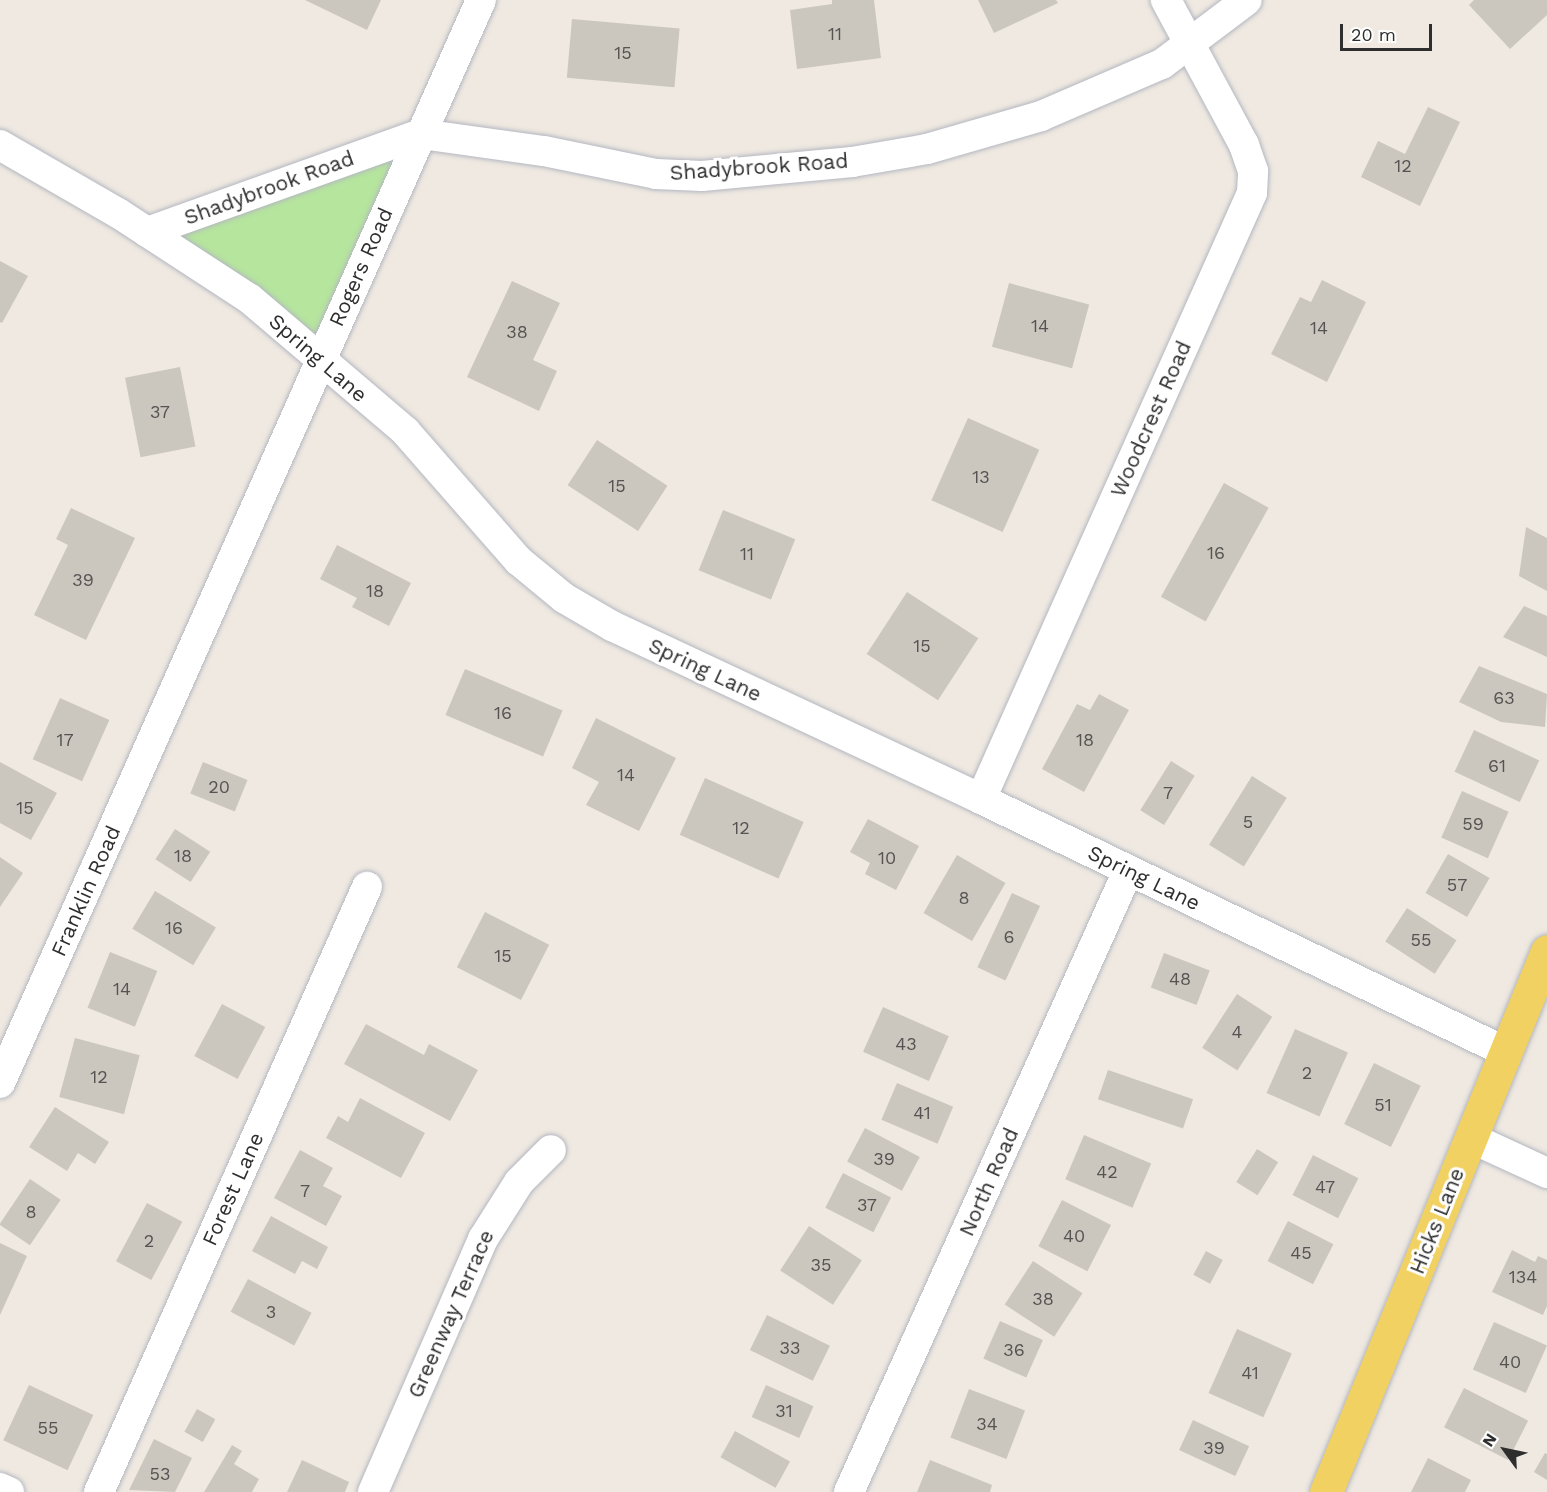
<!DOCTYPE html>
<html>
<head>
<meta charset="utf-8">
<style>
  body { margin:0 }
  #map { position:relative; width:1547px; height:1492px; overflow:hidden; background:#efe9e1; font-family:"Work Sans",sans-serif }
  div>[style] { position:absolute }
  [style*='--x'] { left:calc(var(--x)*1px); top:calc(var(--y)*1px); width:calc(var(--w)*1px); rotate:calc(var(--a)*1deg) }
  .green>* { inset:0; background:#b6e59e }
  .building>* { inset:0; background:#cbc7bf; transform-origin:0 0 }
  .roads { filter:drop-shadow(0 0 2px #b4b7c1) drop-shadow(0 0 2px #b4b7c1) }
  .minor>* { height:30px; margin:-15px; padding:0 15px; transform-origin:15px; border-radius:15px; background:#fff }
  .major>* { height:33px; margin:-16.5px; padding:0 16.5px; transform-origin:16.5px; border-radius:16.5px; background:#f2d163 }
  span { translate:-50% -50%; white-space:nowrap; text-align:center; line-height:1.15; -webkit-text-stroke:6px #fff; paint-order:stroke }
  .number-label { font-size:18px; color:#555452 }
  .number-label span { -webkit-text-stroke-width:0 }
  .street-label { font-size:21px; color:#2e2e2e }
  .north { position:absolute; left:1475px; top:1420px; width:60px; height:60px; -webkit-text-stroke:4px #fff; paint-order:stroke; rotate:303deg; font-size:16px; font-weight:700; line-height:24px; text-align:center; color:#2e2e2e }
  .north::after { content:''; display:block; margin:auto; width:21px; height:27px; background:#2e2e2e; clip-path:polygon(50% 0,100% 100%,50% 72%,0 100%) }
  .scale { position:absolute; left:1340px; top:24px; width:92px; height:27px; box-sizing:border-box; border:3px solid #2e2e2e; border-top:0; padding-left:8px; font-size:18px; line-height:21px; white-space:nowrap; color:#2e2e2e; -webkit-text-stroke:4px #fff; paint-order:stroke }
</style>
</head>
<body>
<div id="map">
  <div class="green">
    <div style="clip-path:polygon(408px 145px,317px 348px,166px 236px)"></div>
  </div>
  <div class="building">
    <div style="clip-path:polygon(305px 0,381px 0,367px 30px)"></div>
    <div style="clip-path:polygon(832px 0,874px 0,881px 58px,797px 69px,790px 10px,832px 4px)"></div>
    <div style="clip-path:polygon(978px 0,1056px 0,1058px 3px,994px 33px)"></div>
    <div style="clip-path:polygon(1474px 0,1547px 0,1547px 15px,1510px 49px,1469px 5px)"></div>
    <div style="left:572px;top:19px;width:108px;height:59px;rotate:5deg"></div>
    <div style="clip-path:polygon(1428px 107px,1460px 122px,1420px 206px,1361px 177px,1378px 141px,1405px 154px)"></div>
    <div style="clip-path:polygon(0 261px,28px 276px,2px 323px,0 322px)"></div>
    <div style="clip-path:polygon(1322px 280px,1366px 302px,1327px 382px,1271px 354px,1300px 297px,1311px 302px)"></div>
    <div style="clip-path:polygon(512px 281px,560px 303px,533px 360px,557px 371px,539px 411px,467px 377px)"></div>
    <div style="left:1009px;top:283px;width:83px;height:66px;rotate:15deg"></div>
    <div style="left:180px;top:367px;width:81px;height:56px;rotate:79deg"></div>
    <div style="left:968px;top:418px;width:78px;height:90px;rotate:24deg"></div>
    <div style="left:597px;top:440px;width:84px;height:54px;rotate:33deg"></div>
    <div style="left:1224px;top:483px;width:51px;height:130px;rotate:29deg"></div>
    <div style="clip-path:polygon(71px 508px,135px 538px,86px 640px,34px 615px,68px 545px,56px 539px)"></div>
    <div style="left:723px;top:510px;width:78px;height:65px;rotate:22deg"></div>
    <div style="clip-path:polygon(1526px 527px,1547px 538px,1547px 591px,1519px 576px)"></div>
    <div style="clip-path:polygon(337px 545px,411px 583px,389px 626px,352px 607px,357px 598px,320px 579px)"></div>
    <div style="left:907px;top:592px;width:85px;height:74px;rotate:33deg"></div>
    <div style="clip-path:polygon(1524px 606px,1547px 616px,1547px 657px,1503px 637px)"></div>
    <div style="clip-path:polygon(1479px 666px,1547px 694px,1545px 727px,1501px 722px,1459px 702px)"></div>
    <div style="left:465px;top:669px;width:106px;height:50px;rotate:23deg"></div>
    <div style="clip-path:polygon(1099px 694px,1129px 710px,1084px 792px,1042px 769px,1077px 704px,1090px 710px)"></div>
    <div style="left:60px;top:698px;width:54px;height:67px;rotate:24deg"></div>
    <div style="clip-path:polygon(596px 718px,676px 758px,639px 831px,586px 805px,599px 782px,572px 768px)"></div>
    <div style="left:1474px;top:730px;width:72px;height:46px;rotate:25deg"></div>
    <div style="left:1171px;top:761px;width:28px;height:58px;rotate:32deg"></div>
    <div style="clip-path:polygon(0 762px,57px 793px,31px 840px,0 823px)"></div>
    <div style="left:203px;top:762px;width:48px;height:34px;rotate:22deg"></div>
    <div style="left:1252px;top:776px;width:41px;height:81px;rotate:32deg"></div>
    <div style="left:705px;top:778px;width:108px;height:62px;rotate:24deg"></div>
    <div style="left:1462px;top:791px;width:51px;height:51px;rotate:24deg"></div>
    <div style="clip-path:polygon(868px 819px,919px 846px,896px 890px,865px 874px,870px 863px,850px 852px)"></div>
    <div style="left:175px;top:829px;width:42px;height:36px;rotate:33deg"></div>
    <div style="left:1448px;top:854px;width:48px;height:45px;rotate:30deg"></div>
    <div style="left:957px;top:855px;width:56px;height:67px;rotate:30deg"></div>
    <div style="clip-path:polygon(0 857px,23px 873px,0 907px)"></div>
    <div style="left:155px;top:891px;width:71px;height:44px;rotate:31deg"></div>
    <div style="left:1012px;top:893px;width:31px;height:82px;rotate:25deg"></div>
    <div style="left:1407px;top:908px;width:59px;height:40px;rotate:33deg"></div>
    <div style="left:485px;top:912px;width:72px;height:62px;rotate:27deg"></div>
    <div style="left:110px;top:952px;width:51px;height:60px;rotate:22deg"></div>
    <div style="left:1164px;top:953px;width:49px;height:37px;rotate:21deg"></div>
    <div style="left:1237px;top:994px;width:42px;height:64px;rotate:33deg"></div>
    <div style="left:222px;top:1004px;width:49px;height:59px;rotate:28deg"></div>
    <div style="left:883px;top:1007px;width:72px;height:49px;rotate:24deg"></div>
    <div style="clip-path:polygon(366px 1024px,424px 1055px,429px 1044px,478px 1070px,450px 1121px,344px 1064px)"></div>
    <div style="left:1295px;top:1029px;width:58px;height:70px;rotate:24deg"></div>
    <div style="left:75px;top:1038px;width:67px;height:61px;rotate:15deg"></div>
    <div style="left:1374px;top:1063px;width:52px;height:68px;rotate:26deg"></div>
    <div style="left:1108px;top:1070px;width:90px;height:31px;rotate:19deg"></div>
    <div style="left:897px;top:1083px;width:61px;height:40px;rotate:23deg"></div>
    <div style="clip-path:polygon(360px 1098px,425px 1133px,401px 1178px,326px 1138px,338px 1116px,348px 1122px)"></div>
    <div style="clip-path:polygon(55px 1107px,109px 1142px,95px 1164px,78px 1153px,67px 1171px,29px 1147px)"></div>
    <div style="left:865px;top:1128px;width:62px;height:38px;rotate:28deg"></div>
    <div style="left:1084px;top:1135px;width:73px;height:48px;rotate:23deg"></div>
    <div style="left:1257px;top:1149px;width:25px;height:39px;rotate:32deg"></div>
    <div style="clip-path:polygon(300px 1150px,333px 1168px,323px 1186px,342px 1196px,326px 1226px,274px 1198px)"></div>
    <div style="left:1313px;top:1155px;width:51px;height:45px;rotate:27deg"></div>
    <div style="left:843px;top:1173px;width:54px;height:39px;rotate:27deg"></div>
    <div style="left:30px;top:1179px;width:37px;height:55px;rotate:34deg"></div>
    <div style="left:1062px;top:1200px;width:55px;height:52px;rotate:27deg"></div>
    <div style="left:147px;top:1203px;width:40px;height:66px;rotate:28deg"></div>
    <div style="clip-path:polygon(271px 1216px,328px 1247px,317px 1269px,302px 1261px,295px 1274px,252px 1251px)"></div>
    <div style="left:1288px;top:1221px;width:51px;height:45px;rotate:27deg"></div>
    <div style="left:809px;top:1226px;width:63px;height:53px;rotate:33deg"></div>
    <div style="clip-path:polygon(0 1243px,27px 1256px,0 1315px)"></div>
    <div style="clip-path:polygon(1512px 1250px,1535px 1262px,1538px 1256px,1547px 1260px,1547px 1306px,1543px 1315px,1492px 1292px)"></div>
    <div style="left:1206px;top:1251px;width:19px;height:27px;rotate:28deg"></div>
    <div style="left:1033px;top:1261px;width:59px;height:52px;rotate:33deg"></div>
    <div style="left:248px;top:1279px;width:72px;height:37px;rotate:28deg"></div>
    <div style="left:767px;top:1315px;width:70px;height:39px;rotate:26deg"></div>
    <div style="left:1000px;top:1321px;width:47px;height:41px;rotate:24deg"></div>
    <div style="left:1494px;top:1322px;width:58px;height:52px;rotate:24deg"></div>
    <div style="left:1237px;top:1329px;width:60px;height:70px;rotate:24deg"></div>
    <div style="left:29px;top:1385px;width:71px;height:61px;rotate:25deg"></div>
    <div style="left:766px;top:1385px;width:52px;height:35px;rotate:24deg"></div>
    <div style="left:1464px;top:1388px;width:72px;height:44px;rotate:27deg"></div>
    <div style="left:969px;top:1389px;width:60px;height:52px;rotate:21deg"></div>
    <div style="left:197px;top:1409px;width:21px;height:26px;rotate:29deg"></div>
    <div style="left:1193px;top:1420px;width:62px;height:33px;rotate:25deg"></div>
    <div style="left:735px;top:1431px;width:63px;height:30px;rotate:29deg"></div>
    <div style="clip-path:polygon(154px 1439px,192px 1458px,175px 1492px,129px 1490px)"></div>
    <div style="clip-path:polygon(232px 1445px,242px 1451px,234px 1464px,259px 1479px,252px 1492px,204px 1492px)"></div>
    <div style="clip-path:polygon(1545px 1453px,1547px 1454px,1547px 1480px,1534px 1472px)"></div>
    <div style="clip-path:polygon(1428px 1458px,1471px 1480px,1465px 1492px,1411px 1492px)"></div>
    <div style="clip-path:polygon(302px 1460px,349px 1482px,345px 1492px,287px 1492px)"></div>
    <div style="clip-path:polygon(930px 1460px,992px 1485px,990px 1492px,917px 1492px)"></div>
  </div>
  <div class="roads">
    <div class="minor">
      <div style="--x:0;--y:145;--w:136;--a:30"></div>
      <div style="--x:118;--y:213;--w:158;--a:33.1"></div>
      <div style="--x:250;--y:299;--w:204;--a:40.4"></div>
      <div style="--x:405;--y:431;--w:173;--a:48.8"></div>
      <div style="--x:519;--y:561;--w:58;--a:39.4"></div>
      <div style="--x:564;--y:598;--w:56;--a:30.3"></div>
      <div style="--x:612;--y:626;--w:408;--a:25.1"></div>
      <div style="--x:981;--y:799;--w:583;--a:25.73"></div>
      <div style="--x:147;--y:232;--w:291;--a:-19.7"></div>
      <div style="--x:421;--y:134;--w:124;--a:7.9"></div>
      <div style="--x:544;--y:151;--w:114;--a:11.6"></div>
      <div style="--x:656;--y:174;--w:46;--a:2.5"></div>
      <div style="--x:702;--y:176;--w:151;--a:-5.3"></div>
      <div style="--x:852;--y:162;--w:76;--a:-9.8"></div>
      <div style="--x:927;--y:149;--w:119;--a:-16.1"></div>
      <div style="--x:1041;--y:116;--w:132;--a:-23.3"></div>
      <div style="--x:1162;--y:64;--w:106;--a:-37"></div>
      <div style="--x:981;--y:799;--w:664;--a:-65.91"></div>
      <div style="--x:1252;--y:193;--w:22;--a:-87"></div>
      <div style="--x:1253;--y:171;--w:28;--a:-109"></div>
      <div style="--x:1244;--y:145;--w:165;--a:-118.3"></div>
      <div style="--x:0;--y:1083;--w:1185;--a:-66.05"></div>
      <div style="--x:1471;--y:1138;--w:84;--a:24.7"></div>
      <div style="--x:0;--y:1488;--w:10;--a:24"></div>
      <div style="--x:99;--y:1492;--w:662;--a:-66.11"></div>
      <div style="--x:373;--y:1492;--w:276;--a:-66.5"></div>
      <div style="--x:483;--y:1239;--w:67;--a:-57.7"></div>
      <div style="--x:519;--y:1182;--w:45;--a:-45"></div>
      <div style="--x:849;--y:1492;--w:681;--a:-65.81"></div>
    </div>
    <div class="major">
      <div style="--x:1326;--y:1492;--w:584;--a:-67.78"></div>
    </div>
  </div>
  <div class="number-label">
    <span style="left:835px;top:34px">11</span>
    <span style="left:623px;top:53px">15</span>
    <span style="left:1403px;top:166px">12</span>
    <span style="left:1040px;top:326px">14</span>
    <span style="left:1319px;top:328px">14</span>
    <span style="left:517px;top:332px">38</span>
    <span style="left:160px;top:412px">37</span>
    <span style="left:981px;top:477px">13</span>
    <span style="left:617px;top:486px">15</span>
    <span style="left:1216px;top:553px">16</span>
    <span style="left:747px;top:554px">11</span>
    <span style="left:83px;top:580px">39</span>
    <span style="left:375px;top:591px">18</span>
    <span style="left:922px;top:646px">15</span>
    <span style="left:1504px;top:698px">63</span>
    <span style="left:503px;top:713px">16</span>
    <span style="left:65px;top:740px">17</span>
    <span style="left:1085px;top:740px">18</span>
    <span style="left:1497px;top:766px">61</span>
    <span style="left:626px;top:775px">14</span>
    <span style="left:219px;top:787px">20</span>
    <span style="left:1168px;top:793px">7</span>
    <span style="left:25px;top:808px">15</span>
    <span style="left:1248px;top:822px">5</span>
    <span style="left:1473px;top:824px">59</span>
    <span style="left:741px;top:828px">12</span>
    <span style="left:183px;top:856px">18</span>
    <span style="left:887px;top:858px">10</span>
    <span style="left:1457px;top:885px">57</span>
    <span style="left:964px;top:898px">8</span>
    <span style="left:174px;top:928px">16</span>
    <span style="left:1009px;top:937px">6</span>
    <span style="left:1421px;top:940px">55</span>
    <span style="left:503px;top:956px">15</span>
    <span style="left:1180px;top:979px">48</span>
    <span style="left:122px;top:989px">14</span>
    <span style="left:1237px;top:1032px">4</span>
    <span style="left:906px;top:1044px">43</span>
    <span style="left:1307px;top:1073px">2</span>
    <span style="left:99px;top:1077px">12</span>
    <span style="left:1383px;top:1105px">51</span>
    <span style="left:922px;top:1113px">41</span>
    <span style="left:884px;top:1159px">39</span>
    <span style="left:1107px;top:1172px">42</span>
    <span style="left:1325px;top:1187px">47</span>
    <span style="left:305px;top:1191px">7</span>
    <span style="left:867px;top:1205px">37</span>
    <span style="left:31px;top:1212px">8</span>
    <span style="left:1074px;top:1236px">40</span>
    <span style="left:149px;top:1241px">2</span>
    <span style="left:1301px;top:1253px">45</span>
    <span style="left:821px;top:1265px">35</span>
    <span style="left:1523px;top:1277px">134</span>
    <span style="left:1043px;top:1299px">38</span>
    <span style="left:271px;top:1312px">3</span>
    <span style="left:790px;top:1348px">33</span>
    <span style="left:1014px;top:1350px">36</span>
    <span style="left:1510px;top:1362px">40</span>
    <span style="left:1250px;top:1373px">41</span>
    <span style="left:784px;top:1411px">31</span>
    <span style="left:987px;top:1424px">34</span>
    <span style="left:48px;top:1428px">55</span>
    <span style="left:1214px;top:1448px">39</span>
    <span style="left:160px;top:1474px">53</span>
  </div>
  <div class="street-label">
    <span style="left:759px;top:167px;rotate:-4deg">Shadybrook Road</span>
    <span style="left:269px;top:188px;rotate:-20deg">Shadybrook Road</span>
    <span style="left:361px;top:267px;rotate:-66deg">Rogers Road</span>
    <span style="left:318px;top:358px;rotate:41deg">Spring Lane</span>
    <span style="left:1151px;top:419px;rotate:-66deg">Woodcrest Road</span>
    <span style="left:705px;top:670px;rotate:25deg">Spring Lane</span>
    <span style="left:1144px;top:878px;rotate:26deg">Spring Lane</span>
    <span style="left:86px;top:891px;rotate:-66deg">Franklin Road</span>
    <span style="left:989px;top:1182px;rotate:-66deg">North Road</span>
    <span style="left:233px;top:1189px;rotate:-66deg">Forest Lane</span>
    <span style="left:1437px;top:1221px;rotate:-68deg">Hicks Lane</span>
    <span style="left:451px;top:1314px;rotate:-66deg">Greenway Terrace</span>
  </div>
  <div class="north">N</div>
  <div class="scale">20 m</div>
</div>
</body>
</html>
